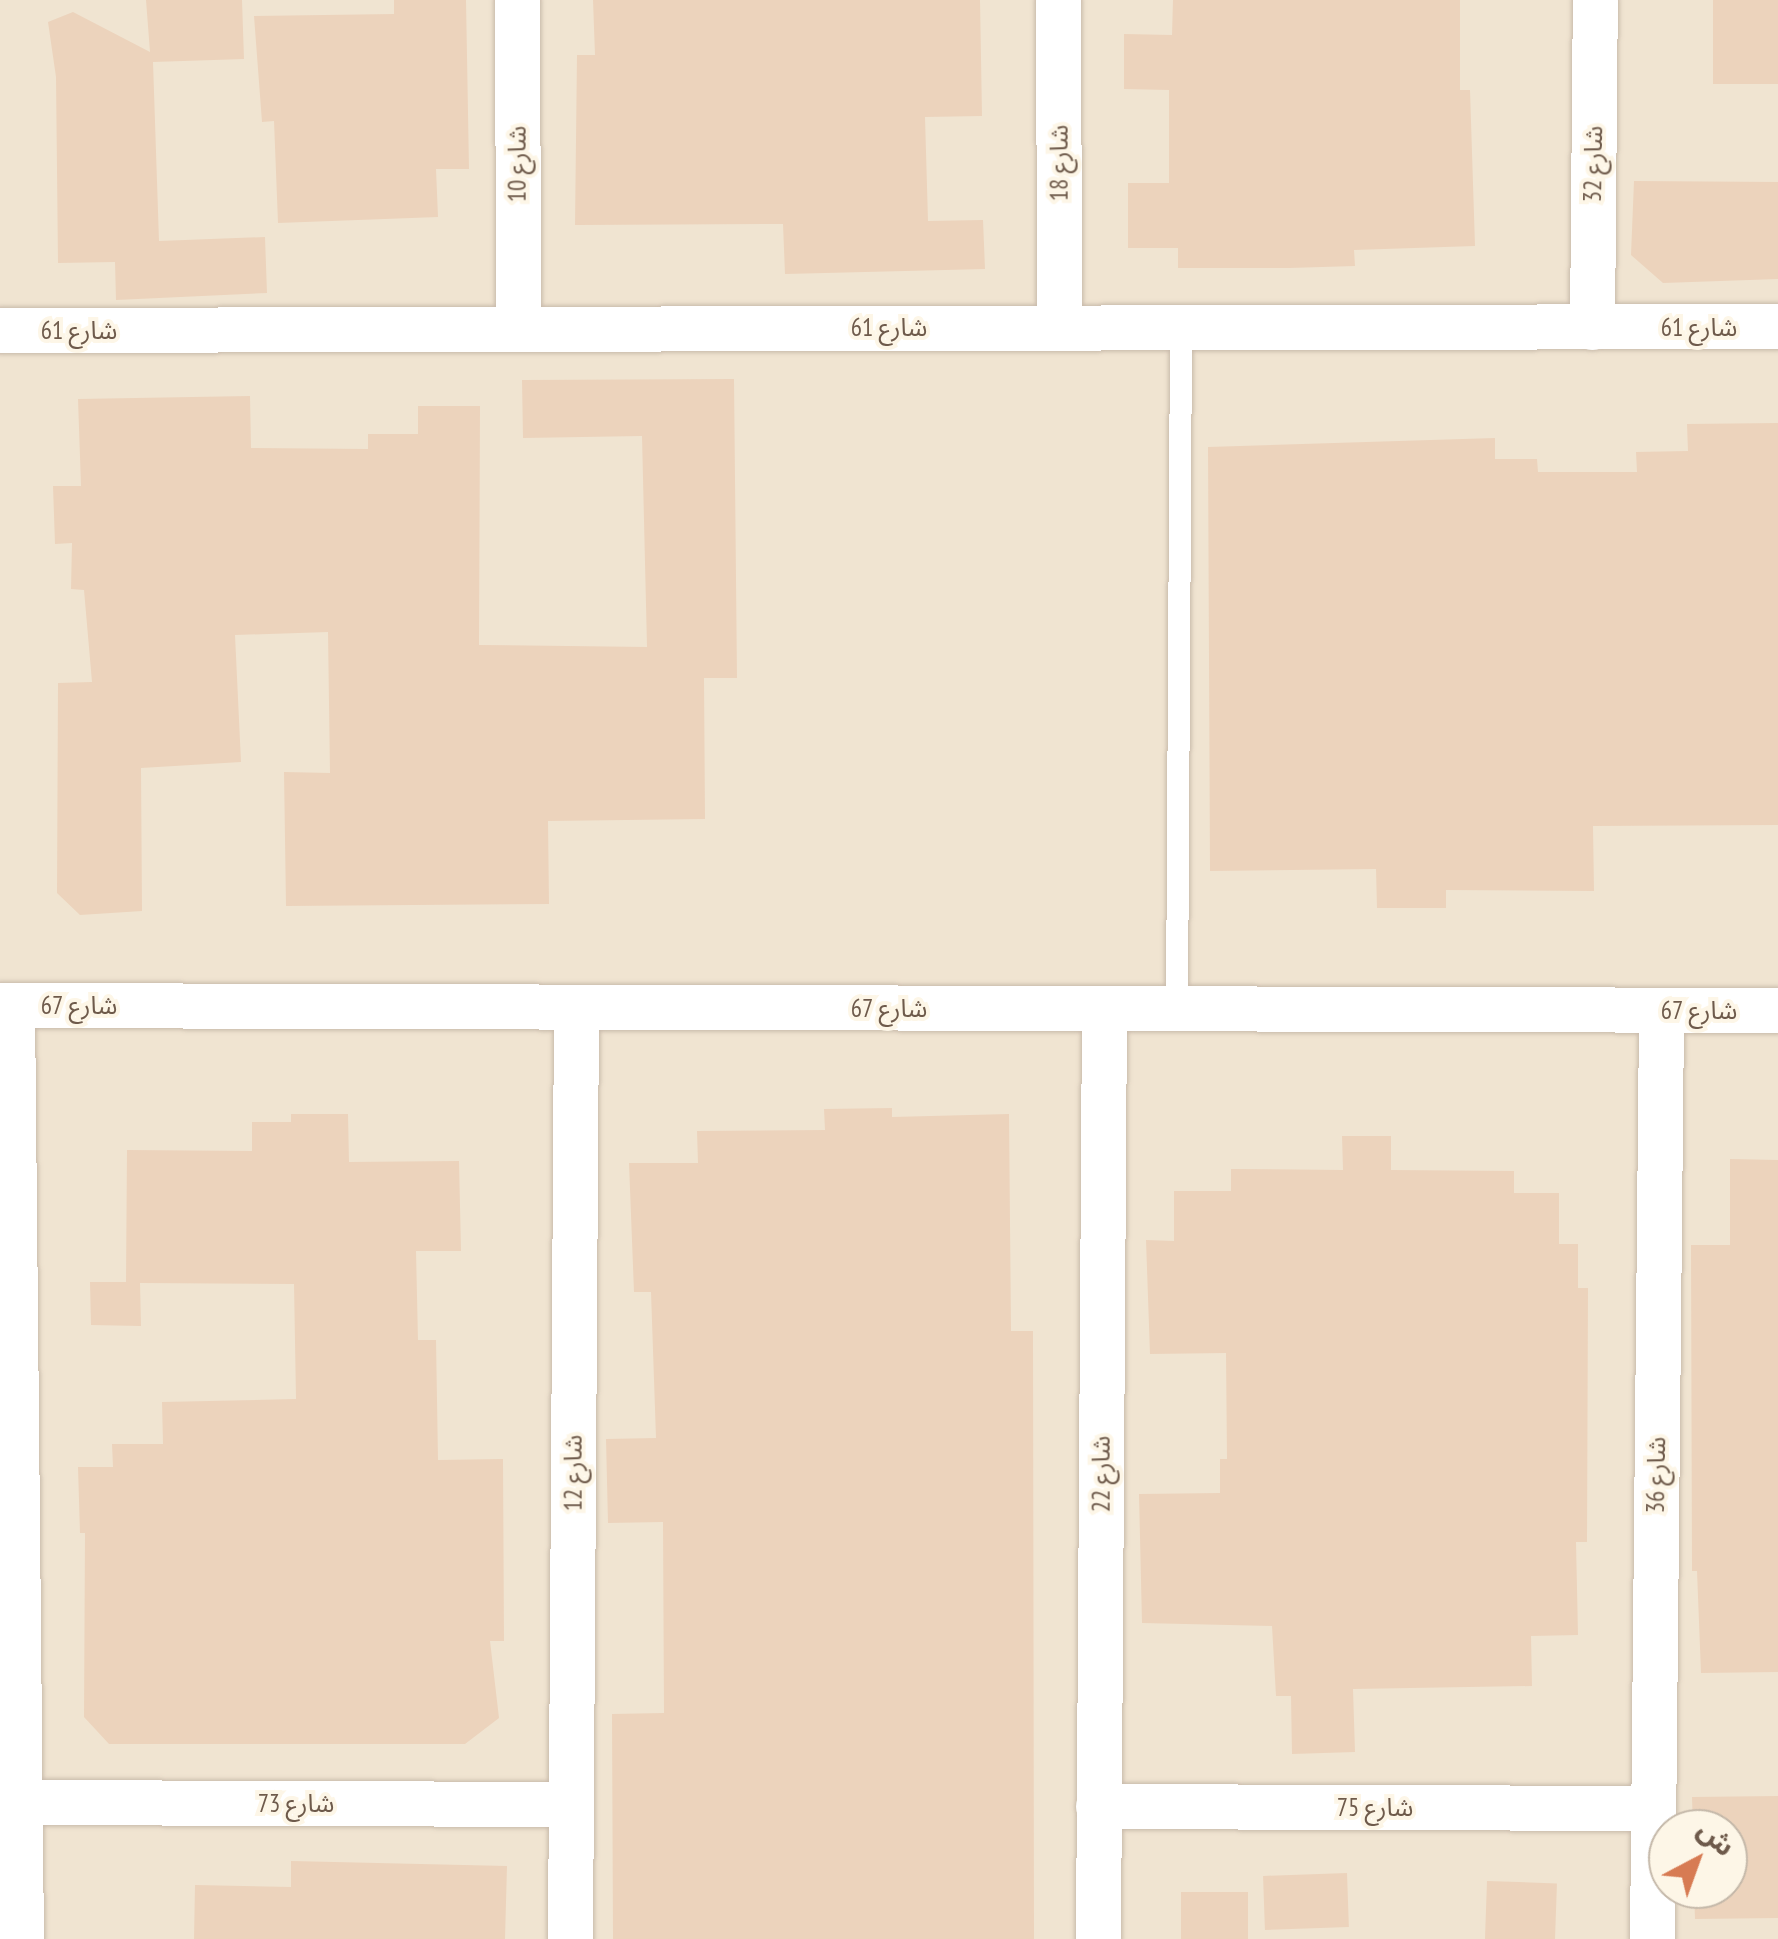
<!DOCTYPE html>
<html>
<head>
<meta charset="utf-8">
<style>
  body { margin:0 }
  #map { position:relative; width:1778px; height:1939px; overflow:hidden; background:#f9f2e2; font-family:"PT Sans Narrow","Noto Sans Arabic",sans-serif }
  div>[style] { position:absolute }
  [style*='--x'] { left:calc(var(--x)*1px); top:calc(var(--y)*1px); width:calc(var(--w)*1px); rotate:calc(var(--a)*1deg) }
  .residential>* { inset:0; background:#f0e4d1 }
  .building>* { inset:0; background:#ecd3bc; transform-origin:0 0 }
  .roads { filter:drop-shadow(0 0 2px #c8baaa) drop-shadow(0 0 2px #c8baaa) }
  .lane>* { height:22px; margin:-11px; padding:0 11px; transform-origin:11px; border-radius:11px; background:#fff }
  .street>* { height:45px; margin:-22.5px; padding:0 22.5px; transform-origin:22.5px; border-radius:22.5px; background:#fff }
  span { translate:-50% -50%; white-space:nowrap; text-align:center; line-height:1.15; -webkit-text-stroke:8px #fdf6e7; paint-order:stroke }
  .street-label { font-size:25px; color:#6e5a4b }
  .north { position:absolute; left:1648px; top:1809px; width:100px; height:100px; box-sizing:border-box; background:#fdf6e7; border:2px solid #c4b8a9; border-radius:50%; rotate:41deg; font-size:28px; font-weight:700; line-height:40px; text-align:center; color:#6e5a4b }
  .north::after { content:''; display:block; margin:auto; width:35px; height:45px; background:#d77b53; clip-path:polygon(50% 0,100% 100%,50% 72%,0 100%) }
</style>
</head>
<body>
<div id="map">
  <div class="residential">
    <div style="clip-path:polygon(evenodd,0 0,1778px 0,1778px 1939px,0 1939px,0 0,1668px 1829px,1728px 1829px,1728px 1889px,1668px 1889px,1668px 1829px)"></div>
  </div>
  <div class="building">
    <div style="clip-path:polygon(146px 0,242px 0,244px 59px,153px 62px,159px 241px,265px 237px,267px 293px,116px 300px,115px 262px,58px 263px,56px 77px,48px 22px,73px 12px,150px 52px)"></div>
    <div style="clip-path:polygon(394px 0,466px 0,469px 169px,436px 169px,438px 217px,278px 223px,274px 121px,262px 122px,254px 16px,394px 14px)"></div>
    <div style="clip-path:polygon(593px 0,980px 0,982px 116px,925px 117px,928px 221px,983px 220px,985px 269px,785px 274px,783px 224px,575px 225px,577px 55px,595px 55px)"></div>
    <div style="clip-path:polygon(1173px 0,1460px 0,1460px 90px,1470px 90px,1475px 246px,1354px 250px,1355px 266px,1289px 268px,1178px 268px,1178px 248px,1128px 248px,1128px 183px,1169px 183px,1169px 90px,1124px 89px,1124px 34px,1172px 35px)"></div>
    <div style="left:1713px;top:0;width:65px;height:84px"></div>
    <div style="clip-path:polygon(1634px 181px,1778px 182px,1778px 279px,1663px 283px,1631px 255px)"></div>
    <div style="clip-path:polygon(734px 379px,737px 678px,704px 678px,705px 819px,548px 821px,549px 904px,286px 906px,284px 772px,330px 773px,328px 632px,235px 635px,241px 762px,141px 768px,142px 911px,80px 915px,57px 893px,58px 683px,92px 682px,84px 590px,71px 589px,72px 543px,55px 544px,53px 486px,81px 486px,78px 399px,250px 396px,251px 448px,368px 449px,368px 434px,418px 434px,418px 406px,480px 406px,479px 645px,647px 647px,642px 436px,523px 438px,522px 380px)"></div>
    <div style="clip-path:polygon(1778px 423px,1778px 825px,1593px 826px,1594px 891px,1446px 890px,1446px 908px,1377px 908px,1376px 869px,1210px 871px,1208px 447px,1495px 438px,1495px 459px,1537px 459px,1538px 472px,1637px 472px,1636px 452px,1688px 451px,1687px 424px)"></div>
    <div style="clip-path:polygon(892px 1108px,892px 1117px,1009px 1114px,1011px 1331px,1033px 1331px,1034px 1939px,613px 1939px,612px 1714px,664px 1713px,663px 1522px,608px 1523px,606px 1439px,656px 1438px,651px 1292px,634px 1292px,629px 1163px,698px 1163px,697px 1131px,825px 1130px,824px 1109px)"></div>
    <div style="clip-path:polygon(291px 1114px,348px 1114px,349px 1162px,459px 1161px,461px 1251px,416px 1251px,418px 1340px,436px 1340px,438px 1460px,503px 1459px,504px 1641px,490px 1641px,499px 1718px,465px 1744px,109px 1744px,84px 1717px,85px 1533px,80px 1533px,78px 1467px,113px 1467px,112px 1444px,163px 1444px,162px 1402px,296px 1399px,294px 1284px,140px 1283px,141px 1326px,91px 1325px,90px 1282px,126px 1282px,127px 1150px,252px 1151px,252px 1122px,291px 1122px)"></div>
    <div style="clip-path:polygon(1342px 1136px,1391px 1136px,1391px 1170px,1514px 1171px,1514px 1193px,1559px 1193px,1559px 1244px,1578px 1244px,1578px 1288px,1588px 1288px,1587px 1542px,1576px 1542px,1578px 1635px,1531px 1636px,1532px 1686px,1353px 1689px,1355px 1752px,1292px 1754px,1291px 1696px,1276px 1696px,1272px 1626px,1142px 1623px,1139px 1494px,1220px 1493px,1220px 1459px,1227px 1459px,1226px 1353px,1150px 1354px,1146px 1240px,1174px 1241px,1174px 1191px,1231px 1191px,1231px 1169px,1343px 1170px)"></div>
    <div style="clip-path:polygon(1730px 1159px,1778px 1160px,1778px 1672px,1701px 1673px,1697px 1571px,1692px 1571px,1691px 1245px,1730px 1245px)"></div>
    <div style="clip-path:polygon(1778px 1796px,1778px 1918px,1695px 1919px,1694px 1889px,1728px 1889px,1728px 1829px,1693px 1829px,1692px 1797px)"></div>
    <div style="clip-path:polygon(291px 1861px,507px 1866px,505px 1939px,194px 1939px,195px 1885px,291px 1887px)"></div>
    <div style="left:1347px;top:1873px;width:54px;height:84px;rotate:88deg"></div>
    <div style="left:1487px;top:1881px;width:70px;height:58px;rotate:2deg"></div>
    <div style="left:1181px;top:1892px;width:67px;height:47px"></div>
  </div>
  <div class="roads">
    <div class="lane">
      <div style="--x:1177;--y:1008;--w:681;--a:-89.66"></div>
    </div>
    <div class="street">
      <div style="--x:517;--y:0;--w:328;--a:89.8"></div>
      <div style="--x:1058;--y:0;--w:327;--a:89.8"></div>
      <div style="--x:1592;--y:327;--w:327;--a:-89.5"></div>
      <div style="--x:0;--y:330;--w:1778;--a:-0.13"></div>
      <div style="--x:0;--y:1005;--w:1778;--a:0.16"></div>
      <div style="--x:12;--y:1005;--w:934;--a:89.45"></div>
      <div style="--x:22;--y:1802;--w:549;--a:0.21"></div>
      <div style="--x:1098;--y:1806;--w:554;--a:0.21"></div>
      <div style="--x:570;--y:1939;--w:932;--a:-89.63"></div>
      <div style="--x:1098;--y:1939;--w:930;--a:-89.63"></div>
      <div style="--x:1652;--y:1939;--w:929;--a:-89.44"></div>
    </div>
  </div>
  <div class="street-label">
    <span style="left:1059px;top:163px;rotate:-90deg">شارع 18</span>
    <span style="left:517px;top:164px;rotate:-90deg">شارع 10</span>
    <span style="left:1593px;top:164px;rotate:-89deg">شارع 32</span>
    <span style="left:889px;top:327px">شارع 61</span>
    <span style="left:1699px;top:327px">شارع 61</span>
    <span style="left:79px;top:330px">شارع 61</span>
    <span style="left:79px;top:1005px">شارع 67</span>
    <span style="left:889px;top:1008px">شارع 67</span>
    <span style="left:1699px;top:1010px">شارع 67</span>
    <span style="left:573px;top:1473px;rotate:-90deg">شارع 12</span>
    <span style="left:1101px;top:1474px;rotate:-90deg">شارع 22</span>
    <span style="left:1656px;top:1475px;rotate:-89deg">شارع 36</span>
    <span style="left:296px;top:1803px">شارع 73</span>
    <span style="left:1375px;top:1807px">شارع 75</span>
  </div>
  <div class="north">ش</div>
</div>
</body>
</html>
